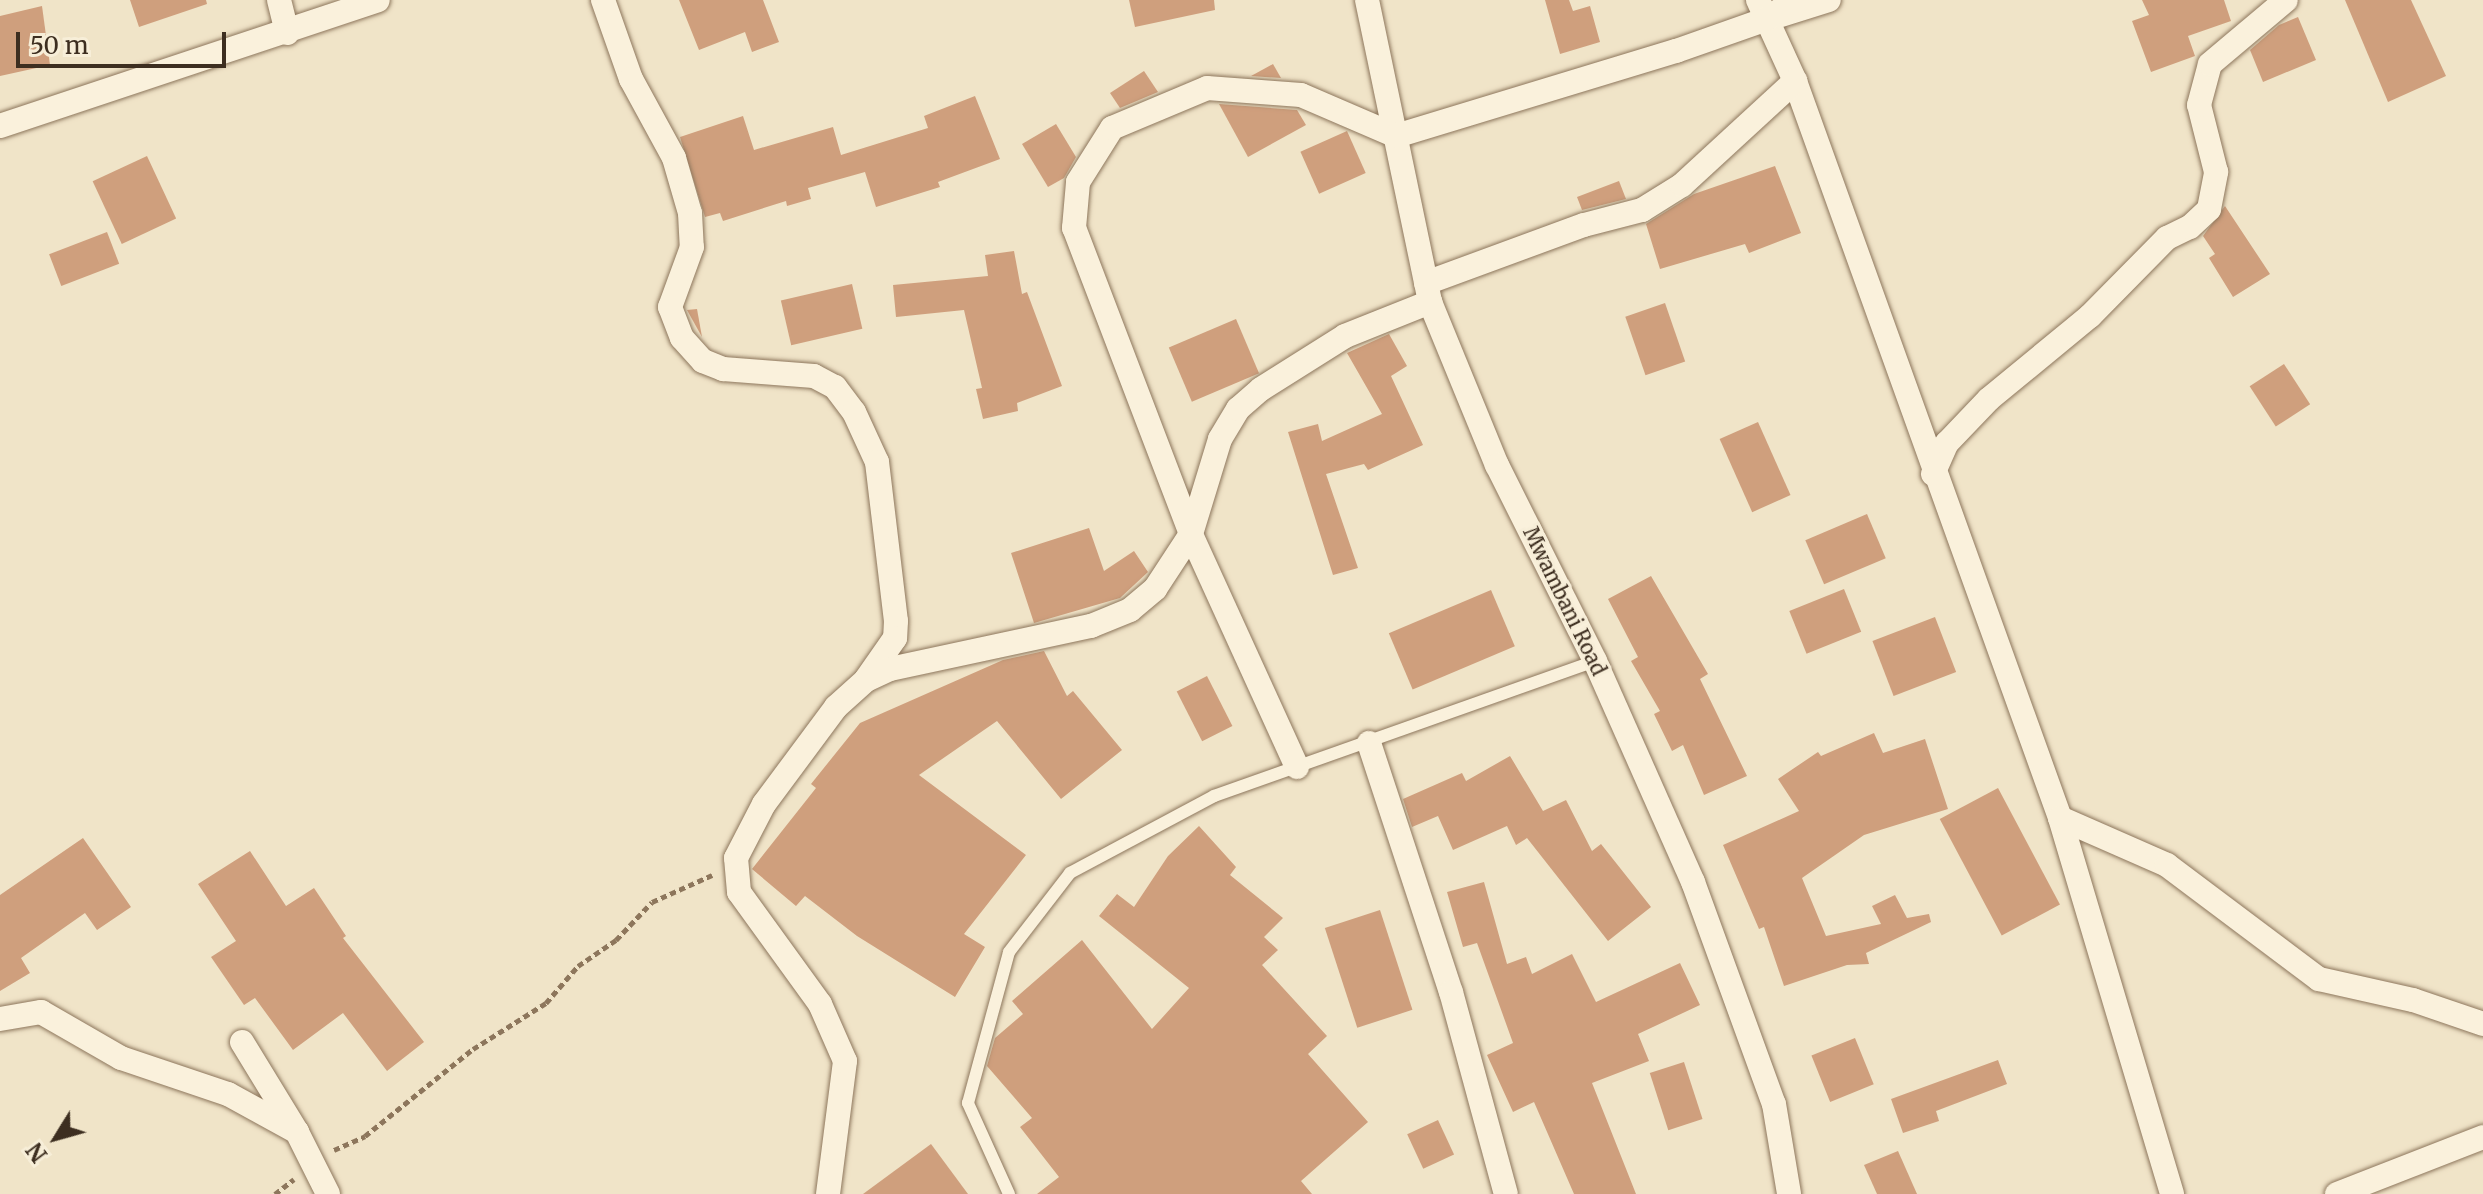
<!DOCTYPE html>
<html>
<head>
<meta charset="utf-8">
<style>
  body { margin:0 }
  #map { position:relative; width:2483px; height:1194px; overflow:hidden; background:#f0e4c8; font-family:Merriweather,serif }
  div>[style] { position:absolute }
  [style*='--x'] { left:calc(var(--x)*1px); top:calc(var(--y)*1px); width:calc(var(--w)*1px); rotate:calc(var(--a)*1deg) }
  .building>* { inset:0; background:#cf9f7d; transform-origin:0 0 }
  .path>* { height:5px; margin-top:-2.5px; transform-origin:0; background:repeating-linear-gradient(90deg,#8d765c 0 6px,transparent 0 10px) }
  .roads { filter:drop-shadow(0 0 2px #8d765c) drop-shadow(0 0 2px #8d765c) }
  .lane>* { height:12px; margin:-6px; padding:0 6px; transform-origin:6px; border-radius:6px; background:#faf1dc }
  .street>* { height:24px; margin:-12px; padding:0 12px; transform-origin:12px; border-radius:12px; background:#faf1dc }
  span { translate:-50% -50%; white-space:nowrap; text-align:center; line-height:1.15; -webkit-text-stroke:6px #f7eed8; paint-order:stroke }
  .street-label { font-size:20px; color:#3d2e20 }
  .north { position:absolute; left:16px; top:1098px; width:80px; height:80px; -webkit-text-stroke:6px #f7eed8; paint-order:stroke; rotate:233deg; font-size:22px; font-weight:700; line-height:32px; text-align:center; color:#3d2e20 }
  .north::after { content:''; display:block; margin:auto; width:28px; height:36px; background:#3d2e20; clip-path:polygon(50% 0,100% 100%,50% 72%,0 100%) }
  .scale { position:absolute; left:16px; top:32px; width:210px; height:36px; box-sizing:border-box; border:4px solid #3d2e20; border-top:0; padding-left:10px; font-size:24px; line-height:28px; white-space:nowrap; color:#3d2e20; -webkit-text-stroke:6px #f7eed8; paint-order:stroke }
</style>
</head>
<body>
<div id="map">
  <div class="building">
    <div style="clip-path:polygon(130px 0,206px 0,207px 4px,139px 27px)"></div>
    <div style="clip-path:polygon(679px 0,763px 0,779px 42px,752px 52px,745px 32px,699px 50px)"></div>
    <div style="clip-path:polygon(1129px 0,1214px 0,1215px 10px,1135px 27px)"></div>
    <div style="clip-path:polygon(1545px 0,1569px 0,1573px 11px,1590px 6px,1600px 42px,1560px 54px)"></div>
    <div style="clip-path:polygon(2142px 0,2224px 0,2231px 21px,2188px 36px,2195px 56px,2151px 72px,2132px 21px,2149px 15px)"></div>
    <div style="clip-path:polygon(2345px 0,2411px 0,2446px 76px,2388px 102px)"></div>
    <div style="clip-path:polygon(42px 6px,50px 65px,0 76px,0 16px)"></div>
    <div style="clip-path:polygon(2298px 17px,2316px 60px,2263px 82px,2250px 50px,2279px 25px)"></div>
    <div style="clip-path:polygon(1273px 64px,1281px 78px,1251px 76px)"></div>
    <div style="clip-path:polygon(1144px 71px,1158px 92px,1120px 108px,1110px 93px)"></div>
    <div style="clip-path:polygon(975px 96px,1000px 159px,938px 182px,940px 187px,876px 207px,865px 172px,808px 188px,811px 199px,787px 206px,786px 201px,723px 221px,720px 213px,705px 217px,680px 137px,743px 116px,754px 150px,833px 127px,841px 155px,928px 128px,924px 116px)"></div>
    <div style="clip-path:polygon(1219px 104px,1297px 110px,1306px 125px,1248px 157px)"></div>
    <div style="clip-path:polygon(1056px 124px,1076px 157px,1064px 178px,1048px 187px,1022px 144px)"></div>
    <div style="left:1347px;top:131px;width:46px;height:51px;rotate:66deg"></div>
    <div style="left:147px;top:156px;width:69px;height:60px;rotate:65deg"></div>
    <div style="clip-path:polygon(1775px 166px,1801px 233px,1749px 253px,1745px 244px,1660px 269px,1646px 224px,1694px 194px)"></div>
    <div style="clip-path:polygon(1619px 181px,1626px 199px,1582px 210px,1577px 197px)"></div>
    <div style="clip-path:polygon(2225px 206px,2270px 274px,2233px 297px,2209px 258px,2215px 254px,2203px 236px)"></div>
    <div style="left:107px;top:232px;width:34px;height:62px;rotate:69deg"></div>
    <div style="clip-path:polygon(1014px 251px,1022px 294px,1027px 292px,1062px 386px,1017px 403px,1018px 411px,983px 419px,976px 389px,982px 388px,964px 310px,896px 317px,893px 285px,988px 276px,985px 255px)"></div>
    <div style="left:852px;top:284px;width:46px;height:73px;rotate:77deg"></div>
    <div style="left:1665px;top:303px;width:62px;height:42px;rotate:71deg"></div>
    <div style="clip-path:polygon(697px 309px,702px 337px,687px 310px)"></div>
    <div style="left:1236px;top:319px;width:59px;height:73px;rotate:67deg"></div>
    <div style="clip-path:polygon(1389px 334px,1407px 366px,1391px 376px,1423px 445px,1368px 470px,1364px 464px,1326px 474px,1358px 568px,1333px 575px,1288px 432px,1318px 424px,1322px 441px,1382px 414px,1347px 353px)"></div>
    <div style="left:2284px;top:364px;width:48px;height:41px;rotate:57deg"></div>
    <div style="left:1758px;top:422px;width:80px;height:42px;rotate:66deg"></div>
    <div style="left:1867px;top:514px;width:48px;height:67px;rotate:67deg"></div>
    <div style="clip-path:polygon(1089px 528px,1104px 571px,1134px 551px,1148px 572px,1120px 598px,1034px 623px,1011px 553px)"></div>
    <div style="clip-path:polygon(1651px 576px,1708px 674px,1700px 679px,1747px 776px,1704px 795px,1683px 745px,1672px 751px,1654px 714px,1660px 711px,1631px 661px,1638px 657px,1608px 599px)"></div>
    <div style="left:1844px;top:589px;width:46px;height:59px;rotate:68deg"></div>
    <div style="left:1491px;top:590px;width:61px;height:111px;rotate:67deg"></div>
    <div style="left:1935px;top:617px;width:59px;height:67px;rotate:69deg"></div>
    <div style="clip-path:polygon(1044px 651px,1067px 696px,1073px 691px,1122px 750px,1061px 799px,997px 721px,919px 775px,1026px 855px,964px 934px,985px 947px,955px 997px,857px 936px,805px 896px,796px 906px,752px 869px,816px 788px,811px 784px,860px 723px,1003px 660px)"></div>
    <div style="left:1207px;top:676px;width:56px;height:34px;rotate:63deg"></div>
    <div style="clip-path:polygon(1874px 733px,1883px 753px,1925px 739px,1948px 809px,1864px 835px,1802px 878px,1826px 936px,1881px 924px,1872px 906px,1895px 895px,1907px 918px,1929px 914px,1931px 922px,1866px 953px,1869px 964px,1847px 965px,1784px 986px,1764px 927px,1759px 929px,1723px 845px,1799px 811px,1778px 779px,1818px 752px,1821px 756px)"></div>
    <div style="clip-path:polygon(1510px 756px,1543px 811px,1566px 800px,1592px 851px,1601px 844px,1651px 907px,1608px 941px,1527px 838px,1516px 845px,1507px 826px,1453px 850px,1438px 816px,1412px 827px,1403px 799px,1462px 773px,1466px 781px)"></div>
    <div style="left:1998px;top:788px;width:132px;height:66px;rotate:62deg"></div>
    <div style="clip-path:polygon(1199px 826px,1236px 867px,1230px 875px,1283px 918px,1264px 937px,1278px 950px,1262px 965px,1327px 1036px,1308px 1054px,1368px 1122px,1301px 1181px,1312px 1194px,1037px 1194px,1059px 1177px,1020px 1127px,1032px 1118px,987px 1066px,995px 1038px,1023px 1014px,1012px 1001px,1082px 940px,1152px 1029px,1189px 988px,1099px 916px,1117px 894px,1134px 907px,1168px 856px)"></div>
    <div style="clip-path:polygon(83px 838px,131px 907px,97px 930px,85px 913px,21px 958px,30px 973px,0 991px,0 895px)"></div>
    <div style="clip-path:polygon(250px 851px,286px 906px,314px 888px,346px 936px,343px 938px,424px 1042px,387px 1071px,343px 1013px,293px 1050px,255px 998px,244px 1005px,211px 957px,236px 941px,198px 884px)"></div>
    <div style="clip-path:polygon(1484px 882px,1507px 964px,1526px 957px,1532px 974px,1572px 954px,1596px 1002px,1680px 963px,1700px 1005px,1638px 1034px,1649px 1061px,1592px 1083px,1636px 1194px,1574px 1194px,1534px 1102px,1513px 1112px,1487px 1055px,1513px 1043px,1477px 943px,1463px 947px,1447px 892px)"></div>
    <div style="left:1380px;top:910px;width:105px;height:58px;rotate:72deg"></div>
    <div style="left:1855px;top:1038px;width:50px;height:47px;rotate:68deg"></div>
    <div style="clip-path:polygon(1998px 1060px,2007px 1084px,1936px 1111px,1939px 1121px,1903px 1133px,1891px 1099px)"></div>
    <div style="left:1684px;top:1062px;width:60px;height:36px;rotate:72deg"></div>
    <div style="left:1438px;top:1120px;width:38px;height:34px;rotate:65deg"></div>
    <div style="clip-path:polygon(931px 1144px,968px 1194px,863px 1194px)"></div>
    <div style="clip-path:polygon(1898px 1151px,1917px 1194px,1877px 1194px,1864px 1165px)"></div>
  </div>
  <div class="path">
    <div style="--x:334;--y:1150;--w:34;--a:-24"></div>
    <div style="--x:365;--y:1136;--w:139;--a:-38.9"></div>
    <div style="--x:473;--y:1049;--w:86;--a:-32.2"></div>
    <div style="--x:546;--y:1003;--w:49;--a:-49.1"></div>
    <div style="--x:578;--y:966;--w:46;--a:-34.4"></div>
    <div style="--x:616;--y:940;--w:52;--a:-46.5"></div>
    <div style="--x:652;--y:902;--w:66;--a:-24.2"></div>
    <div style="--x:275;--y:1194;--w:24;--a:-38"></div>
  </div>
  <div class="roads">
    <div class="lane">
      <div style="--x:1009;--y:1194;--w:100;--a:-114.3"></div>
      <div style="--x:968;--y:1103;--w:156;--a:-74.8"></div>
      <div style="--x:1009;--y:952;--w:100;--a:-52.3"></div>
      <div style="--x:1070;--y:873;--w:163;--a:-28.1"></div>
      <div style="--x:1214;--y:796;--w:404;--a:-19.5"></div>
    </div>
    <div class="street">
      <div style="--x:279;--y:0;--w:34;--a:76"></div>
      <div style="--x:603;--y:0;--w:84;--a:70.5"></div>
      <div style="--x:631;--y:79;--w:90;--a:61.4"></div>
      <div style="--x:674;--y:158;--w:57;--a:73.8"></div>
      <div style="--x:690;--y:213;--w:34;--a:87"></div>
      <div style="--x:692;--y:247;--w:64;--a:110.1"></div>
      <div style="--x:670;--y:307;--w:33;--a:69"></div>
      <div style="--x:682;--y:338;--w:31;--a:48"></div>
      <div style="--x:703;--y:361;--w:22;--a:22"></div>
      <div style="--x:723;--y:369;--w:91;--a:4.4"></div>
      <div style="--x:814;--y:376;--w:24;--a:28"></div>
      <div style="--x:835;--y:387;--w:31;--a:53"></div>
      <div style="--x:854;--y:412;--w:55;--a:65.3"></div>
      <div style="--x:877;--y:462;--w:160;--a:83.2"></div>
      <div style="--x:896;--y:621;--w:17;--a:93"></div>
      <div style="--x:895;--y:638;--w:49;--a:125"></div>
      <div style="--x:1367;--y:0;--w:309;--a:78.2"></div>
      <div style="--x:1430;--y:302;--w:176;--a:67.7"></div>
      <div style="--x:1497;--y:465;--w:219;--a:63.4"></div>
      <div style="--x:1595;--y:661;--w:242;--a:66.1"></div>
      <div style="--x:1693;--y:882;--w:236;--a:70"></div>
      <div style="--x:1774;--y:1104;--w:91;--a:80.5"></div>
      <div style="--x:1758;--y:0;--w:89;--a:65.4"></div>
      <div style="--x:1795;--y:81;--w:783;--a:70.22"></div>
      <div style="--x:2060;--y:818;--w:392;--a:73.4"></div>
      <div style="--x:1781;--y:15;--w:50;--a:-17.4"></div>
      <div style="--x:0;--y:126;--w:398;--a:-18.4"></div>
      <div style="--x:1426;--y:283;--w:168;--a:-20.2"></div>
      <div style="--x:1584;--y:225;--w:60;--a:-14.5"></div>
      <div style="--x:1642;--y:210;--w:47;--a:-32"></div>
      <div style="--x:1682;--y:185;--w:154;--a:-42.6"></div>
      <div style="--x:1933;--y:474;--w:34;--a:-66"></div>
      <div style="--x:1947;--y:443;--w:61;--a:-46.3"></div>
      <div style="--x:1989;--y:399;--w:131;--a:-39.4"></div>
      <div style="--x:2090;--y:316;--w:110;--a:-45.4"></div>
      <div style="--x:2167;--y:238;--w:25;--a:-26"></div>
      <div style="--x:2190;--y:227;--w:26;--a:-43"></div>
      <div style="--x:2209;--y:209;--w:38;--a:-79"></div>
      <div style="--x:2216;--y:172;--w:69;--a:-104.2"></div>
      <div style="--x:2199;--y:105;--w:42;--a:-75"></div>
      <div style="--x:2210;--y:64;--w:99;--a:-40.1"></div>
      <div style="--x:1369;--y:743;--w:262;--a:71.8"></div>
      <div style="--x:1451;--y:992;--w:209;--a:74.8"></div>
      <div style="--x:1297;--y:767;--w:256;--a:-114.5"></div>
      <div style="--x:1191;--y:534;--w:328;--a:-110.9"></div>
      <div style="--x:1074;--y:228;--w:46;--a:-85"></div>
      <div style="--x:1078;--y:182;--w:64;--a:-57.8"></div>
      <div style="--x:1112;--y:128;--w:103;--a:-22.8"></div>
      <div style="--x:1207;--y:88;--w:94;--a:4.3"></div>
      <div style="--x:1301;--y:95;--w:103;--a:23.3"></div>
      <div style="--x:1396;--y:136;--w:293;--a:-16.9"></div>
      <div style="--x:1676;--y:51;--w:96;--a:-19.4"></div>
      <div style="--x:1767;--y:19;--w:33;--a:-35"></div>
      <div style="--x:2060;--y:818;--w:117;--a:23.7"></div>
      <div style="--x:2167;--y:865;--w:190;--a:36.9"></div>
      <div style="--x:2319;--y:979;--w:96;--a:12.6"></div>
      <div style="--x:2413;--y:1000;--w:74;--a:18.9"></div>
      <div style="--x:0;--y:1019;--w:42;--a:-9.7"></div>
      <div style="--x:41;--y:1012;--w:92;--a:29.9"></div>
      <div style="--x:121;--y:1058;--w:113;--a:18.6"></div>
      <div style="--x:228;--y:1094;--w:79;--a:28.8"></div>
      <div style="--x:242;--y:1042;--w:105;--a:58.6"></div>
      <div style="--x:297;--y:1132;--w:69;--a:63.4"></div>
      <div style="--x:828;--y:1194;--w:134;--a:-82.7"></div>
      <div style="--x:845;--y:1061;--w:62;--a:-113.7"></div>
      <div style="--x:820;--y:1004;--w:138;--a:-125.9"></div>
      <div style="--x:739;--y:892;--w:34;--a:-95"></div>
      <div style="--x:736;--y:858;--w:61;--a:-62.6"></div>
      <div style="--x:764;--y:804;--w:121;--a:-53.4"></div>
      <div style="--x:836;--y:707;--w:40;--a:-42"></div>
      <div style="--x:866;--y:680;--w:26;--a:-25"></div>
      <div style="--x:890;--y:669;--w:206;--a:-12.1"></div>
      <div style="--x:1091;--y:626;--w:42;--a:-22.3"></div>
      <div style="--x:1130;--y:610;--w:33;--a:-40"></div>
      <div style="--x:1155;--y:589;--w:66;--a:-56.8"></div>
      <div style="--x:1191;--y:534;--w:99;--a:-73"></div>
      <div style="--x:1220;--y:439;--w:35;--a:-59"></div>
      <div style="--x:1238;--y:409;--w:30;--a:-41"></div>
      <div style="--x:1261;--y:389;--w:99;--a:-32.2"></div>
      <div style="--x:1345;--y:336;--w:92;--a:-21.8"></div>
      <div style="--x:2337;--y:1194;--w:157;--a:-21.3"></div>
    </div>
  </div>
  <div class="street-label">
    <span style="left:1565px;top:601px;rotate:64deg">Mwambani Road</span>
  </div>
  <div class="north">N</div>
  <div class="scale">50 m</div>
</div>
</body>
</html>
